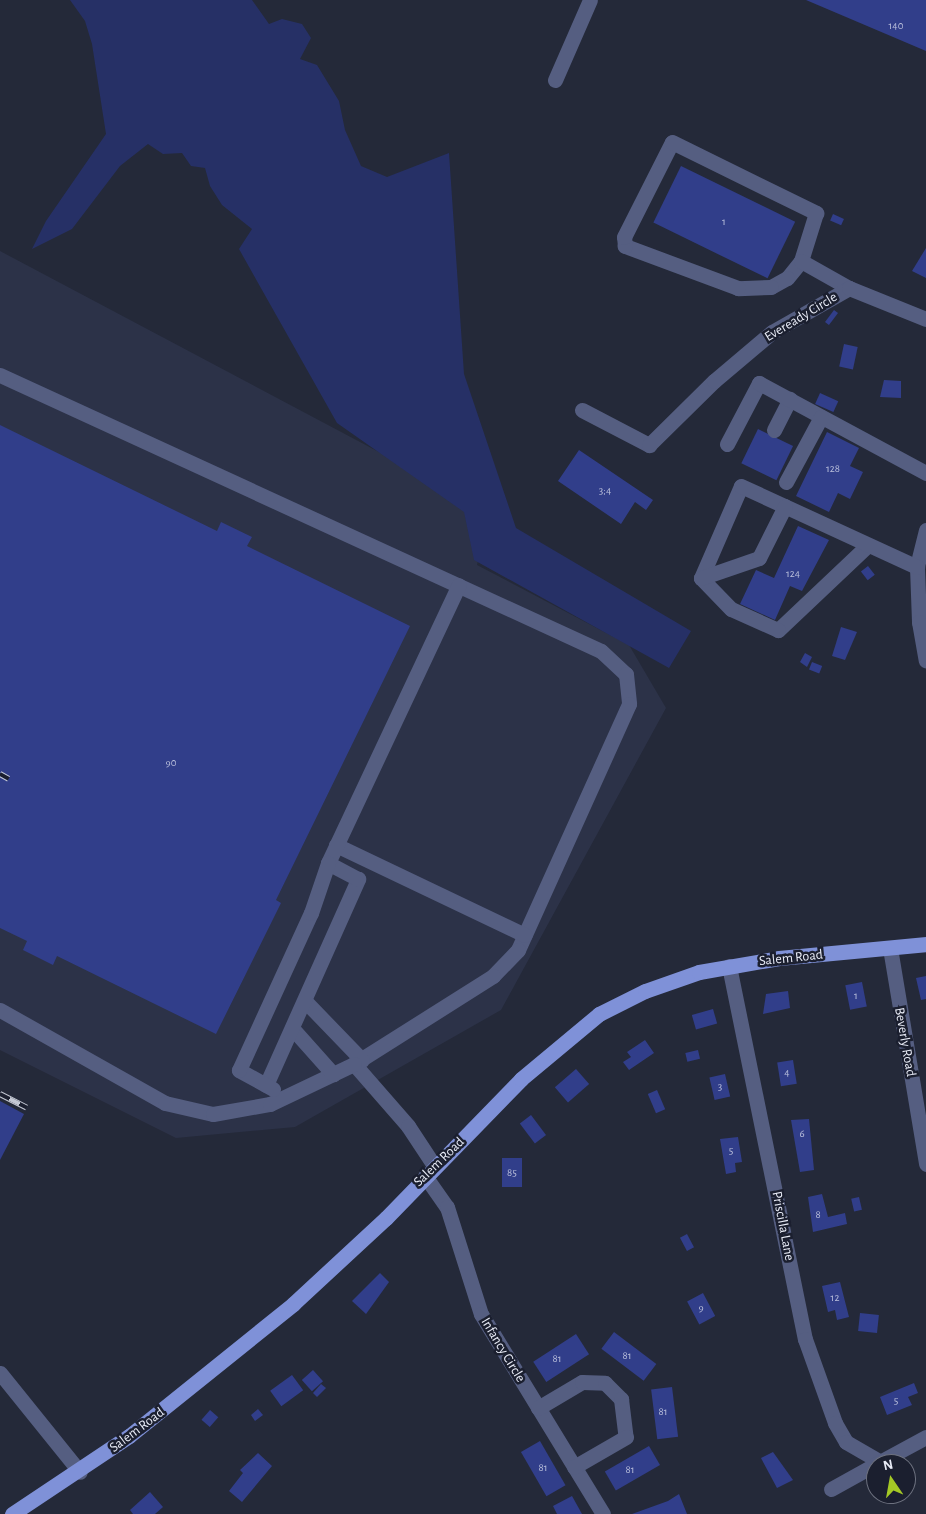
<!DOCTYPE html>
<html>
<head>
<meta charset="utf-8">
<style>
  body { margin:0 }
  #map { position:relative; width:926px; height:1514px; overflow:hidden; background:#242939; font-family:"Alegreya Sans",sans-serif }
  div>[style] { position:absolute }
  [style*='--x'] { left:calc(var(--x)*1px); top:calc(var(--y)*1px); width:calc(var(--w)*1px); rotate:calc(var(--a)*1deg) }
  .built>* { inset:0; background:#2c3248 }
  .green>* { inset:0; background:#263066 }
  .building>* { inset:0; background:#313e8a; transform-origin:0 0 }
  .minor>* { height:15px; margin:-7.5px; padding:0 7.5px; transform-origin:7.5px; border-radius:7.5px; background:#555e81 }
  .major>* { height:15px; margin:-7.5px; padding:0 7.5px; transform-origin:7.5px; border-radius:7.5px; background:#7f91d8 }
  .rail>* { height:5.5px; margin-top:-2.75px; transform-origin:0; background:repeating-linear-gradient(90deg,#1b1f2f 0 11px,#c4c8d4 0 22px); box-sizing:border-box; border-block:1px solid #c4c8d4 }
  span { translate:-50% -50%; white-space:nowrap; text-align:center; line-height:1.15; -webkit-text-stroke:5px #1b1f2f; paint-order:stroke }
  .number-label { font-size:11px; color:#bbc0dc }
  .number-label span { -webkit-text-stroke-width:0 }
  .street-label { font-size:14px; color:#e9ecf7 }
  .north { position:absolute; left:866px; top:1454px; width:50px; height:50px; box-sizing:border-box; background:#1b1f2f; border:1px solid #6d717f; border-radius:50%; rotate:348deg; font-size:14px; font-weight:700; line-height:20px; text-align:center; color:#e9ecf7 }
  .north::after { content:''; display:block; margin:auto; width:18px; height:22px; background:#a4c825; clip-path:polygon(50% 0,100% 100%,50% 72%,0 100%) }
</style>
</head>
<body>
<div id="map">
  <div class="built">
    <div style="clip-path:polygon(0 251px,490px 511px,477px 565px,629px 645px,666px 708px,501px 1010px,295px 1127px,176px 1138px,0 1050px)"></div>
  </div>
  <div class="green">
    <div style="clip-path:polygon(70px 0,252px 0,269px 24px,282px 19px,302px 24px,311px 38px,300px 59px,317px 65px,339px 101px,345px 130px,361px 166px,387px 177px,449px 153px,464px 374px,516px 528px,691px 631px,669px 668px,474px 560px,464px 512px,337px 423px,239px 249px,252px 229px,222px 205px,210px 186px,205px 168px,191px 166px,182px 153px,163px 154px,148px 144px,120px 166px,72px 229px,32px 249px,46px 221px,106px 134px,92px 44px,85px 21px)"></div>
  </div>
  <div class="building">
    <div style="clip-path:polygon(806px 0,926px 0,926px 51px)"></div>
    <div style="left:681px;top:166px;width:127px;height:63px;rotate:26deg"></div>
    <div style="left:833px;top:214px;width:12px;height:7px;rotate:24deg"></div>
    <div style="clip-path:polygon(926px 248px,926px 278px,912px 271px)"></div>
    <div style="left:834px;top:310px;width:5px;height:15px;rotate:37deg"></div>
    <div style="left:844px;top:344px;width:14px;height:23px;rotate:12deg"></div>
    <div style="clip-path:polygon(884px 380px,901px 381px,901px 398px,880px 397px)"></div>
    <div style="left:820px;top:393px;width:20px;height:12px;rotate:24deg"></div>
    <div style="clip-path:polygon(0 425px,217px 531px,221px 522px,252px 537px,247px 546px,410px 626px,276px 900px,281px 903px,216px 1034px,57px 956px,53px 965px,23px 950px,27px 941px,0 928px)"></div>
    <div style="left:758px;top:429px;width:39px;height:38px;rotate:26deg"></div>
    <div style="clip-path:polygon(827px 432px,859px 448px,850px 466px,863px 472px,850px 499px,838px 493px,829px 512px,796px 496px)"></div>
    <div style="clip-path:polygon(579px 450px,653px 500px,646px 510px,635px 502px,621px 524px,558px 481px)"></div>
    <div style="clip-path:polygon(798px 526px,829px 540px,802px 591px,790px 586px,775px 620px,740px 604px,756px 570px,774px 578px)"></div>
    <div style="left:868px;top:566px;width:11px;height:9px;rotate:52deg"></div>
    <div style="clip-path:polygon(841px 627px,857px 632px,845px 660px,832px 656px)"></div>
    <div style="clip-path:polygon(805px 653px,812px 657px,807px 667px,800px 662px)"></div>
    <div style="left:812px;top:662px;width:11px;height:8px;rotate:22deg"></div>
    <div style="clip-path:polygon(926px 976px,926px 999px,921px 1000px,916px 978px)"></div>
    <div style="left:862px;top:982px;width:25px;height:17px;rotate:79deg"></div>
    <div style="clip-path:polygon(788px 991px,790px 1008px,763px 1014px,766px 994px)"></div>
    <div style="left:713px;top:1009px;width:15px;height:22px;rotate:74deg"></div>
    <div style="clip-path:polygon(645px 1040px,654px 1053px,629px 1070px,623px 1062px,631px 1057px,627px 1052px)"></div>
    <div style="left:698px;top:1050px;width:9px;height:13px;rotate:77deg"></div>
    <div style="left:793px;top:1060px;width:24px;height:16px;rotate:81deg"></div>
    <div style="left:576px;top:1069px;width:20px;height:28px;rotate:49deg"></div>
    <div style="left:725px;top:1074px;width:23px;height:16px;rotate:77deg"></div>
    <div style="left:657px;top:1090px;width:21px;height:10px;rotate:67deg"></div>
    <div style="clip-path:polygon(0 1101px,24px 1114px,0 1160px)"></div>
    <div style="left:531px;top:1115px;width:25px;height:14px;rotate:53deg"></div>
    <div style="clip-path:polygon(809px 1119px,814px 1170px,800px 1172px,791px 1120px)"></div>
    <div style="clip-path:polygon(738px 1137px,742px 1162px,735px 1163px,736px 1172px,726px 1174px,720px 1139px)"></div>
    <div style="left:522px;top:1158px;width:29px;height:20px;rotate:90deg"></div>
    <div style="clip-path:polygon(822px 1194px,828px 1217px,845px 1213px,847px 1224px,813px 1232px,808px 1197px)"></div>
    <div style="left:859px;top:1197px;width:13px;height:8px;rotate:77deg"></div>
    <div style="left:687px;top:1234px;width:15px;height:8px;rotate:62deg"></div>
    <div style="clip-path:polygon(380px 1273px,389px 1282px,366px 1314px,352px 1301px)"></div>
    <div style="clip-path:polygon(840px 1282px,849px 1317px,837px 1320px,835px 1310px,828px 1312px,822px 1286px)"></div>
    <div style="left:703px;top:1293px;width:26px;height:18px;rotate:62deg"></div>
    <div style="left:860px;top:1313px;width:19px;height:18px;rotate:6deg"></div>
    <div style="left:614px;top:1332px;width:53px;height:21px;rotate:37deg"></div>
    <div style="left:576px;top:1334px;width:24px;height:51px;rotate:57deg"></div>
    <div style="left:313px;top:1370px;width:15px;height:15px;rotate:48deg"></div>
    <div style="left:292px;top:1375px;width:19px;height:27px;rotate:54deg"></div>
    <div style="clip-path:polygon(914px 1383px,918px 1393px,908px 1397px,912px 1405px,887px 1415px,880px 1397px)"></div>
    <div style="clip-path:polygon(321px 1384px,326px 1388px,317px 1397px,313px 1393px)"></div>
    <div style="left:672px;top:1387px;width:50px;height:21px;rotate:83deg"></div>
    <div style="clip-path:polygon(258px 1409px,263px 1415px,255px 1421px,251px 1415px)"></div>
    <div style="left:210px;top:1410px;width:11px;height:13px;rotate:41deg"></div>
    <div style="left:540px;top:1441px;width:51px;height:22px;rotate:60deg"></div>
    <div style="left:649px;top:1446px;width:22px;height:51px;rotate:60deg"></div>
    <div style="clip-path:polygon(773px 1452px,793px 1480px,777px 1488px,761px 1458px)"></div>
    <div style="clip-path:polygon(258px 1453px,272px 1466px,242px 1502px,229px 1491px,243px 1473px,240px 1470px)"></div>
    <div style="clip-path:polygon(150px 1492px,163px 1507px,155px 1514px,133px 1514px,130px 1510px)"></div>
    <div style="clip-path:polygon(679px 1494px,687px 1514px,632px 1514px,668px 1501px)"></div>
    <div style="clip-path:polygon(572px 1496px,582px 1514px,557px 1514px,553px 1506px)"></div>
  </div>
  <div class="minor">
    <div style="--x:555;--y:80;--w:87;--a:-66.4"></div>
    <div style="--x:801;--y:261;--w:22;--a:129"></div>
    <div style="--x:787;--y:278;--w:18;--a:151"></div>
    <div style="--x:771;--y:287;--w:33;--a:178"></div>
    <div style="--x:738;--y:288;--w:121;--a:-159.6"></div>
    <div style="--x:625;--y:246;--w:9;--a:-96"></div>
    <div style="--x:624;--y:237;--w:106;--a:-63.2"></div>
    <div style="--x:672;--y:142;--w:161;--a:26.2"></div>
    <div style="--x:816;--y:213;--w:50;--a:107.4"></div>
    <div style="--x:801;--y:261;--w:55;--a:29.4"></div>
    <div style="--x:0;--y:375;--w:661;--a:24.67"></div>
    <div style="--x:601;--y:651;--w:34;--a:43"></div>
    <div style="--x:626;--y:674;--w:30;--a:84"></div>
    <div style="--x:629;--y:704;--w:270;--a:114.3"></div>
    <div style="--x:518;--y:950;--w:36;--a:134"></div>
    <div style="--x:493;--y:976;--w:165;--a:147.7"></div>
    <div style="--x:354;--y:1064;--w:82;--a:48.9"></div>
    <div style="--x:408;--y:1126;--w:49;--a:56.6"></div>
    <div style="--x:582;--y:410;--w:76;--a:27.6"></div>
    <div style="--x:649;--y:445;--w:91;--a:-44.6"></div>
    <div style="--x:714;--y:381;--w:76;--a:-40.2"></div>
    <div style="--x:772;--y:332;--w:89;--a:-29.7"></div>
    <div style="--x:849;--y:288;--w:83;--a:21.9"></div>
    <div style="--x:774;--y:430;--w:35;--a:-63"></div>
    <div style="--x:727;--y:444;--w:69;--a:-62.3"></div>
    <div style="--x:759;--y:383;--w:190;--a:28.3"></div>
    <div style="--x:786;--y:482;--w:74;--a:-61.7"></div>
    <div style="--x:926;--y:530;--w:38;--a:104"></div>
    <div style="--x:917;--y:567;--w:55;--a:87.9"></div>
    <div style="--x:919;--y:622;--w:39;--a:80"></div>
    <div style="--x:868;--y:545;--w:124;--a:136.6"></div>
    <div style="--x:778;--y:630;--w:51;--a:-155.9"></div>
    <div style="--x:731;--y:609;--w:43;--a:-134.1"></div>
    <div style="--x:701;--y:578;--w:100;--a:-66.5"></div>
    <div style="--x:741;--y:486;--w:194;--a:24.7"></div>
    <div style="--x:701;--y:578;--w:61;--a:-19"></div>
    <div style="--x:759;--y:558;--w:58;--a:-63.4"></div>
    <div style="--x:336;--y:845;--w:209;--a:25.5"></div>
    <div style="--x:890;--y:948;--w:219;--a:80.5"></div>
    <div style="--x:729;--y:966;--w:381;--a:78.5"></div>
    <div style="--x:805;--y:1339;--w:89;--a:70.3"></div>
    <div style="--x:835;--y:1423;--w:22;--a:60"></div>
    <div style="--x:846;--y:1442;--w:39;--a:30"></div>
    <div style="--x:305;--y:1001;--w:82;--a:46"></div>
    <div style="--x:0;--y:1010;--w:189;--a:29.4"></div>
    <div style="--x:165;--y:1103;--w:49;--a:12.9"></div>
    <div style="--x:213;--y:1114;--w:58;--a:-10"></div>
    <div style="--x:270;--y:1104;--w:93;--a:-25.5"></div>
    <div style="--x:292;--y:1028;--w:62;--a:48.3"></div>
    <div style="--x:266;--y:1085;--w:226;--a:-65.9"></div>
    <div style="--x:358;--y:879;--w:34;--a:-152"></div>
    <div style="--x:328;--y:863;--w:307;--a:-64.8"></div>
    <div style="--x:273;--y:1089;--w:39;--a:-151"></div>
    <div style="--x:239;--y:1070;--w:173;--a:-65.4"></div>
    <div style="--x:311;--y:913;--w:53;--a:-71.2"></div>
    <div style="--x:425;--y:1176;--w:38;--a:55"></div>
    <div style="--x:447;--y:1207;--w:112;--a:72.4"></div>
    <div style="--x:481;--y:1314;--w:234;--a:58.6"></div>
    <div style="--x:0;--y:1373;--w:127;--a:51.1"></div>
    <div style="--x:538;--y:1408;--w:51;--a:-30.6"></div>
    <div style="--x:582;--y:1382;--w:23;--a:2"></div>
    <div style="--x:605;--y:1383;--w:23;--a:45"></div>
    <div style="--x:621;--y:1399;--w:38;--a:83"></div>
    <div style="--x:626;--y:1437;--w:60;--a:150"></div>
    <div style="--x:876;--y:1464;--w:57;--a:-28.4"></div>
    <div style="--x:831;--y:1489;--w:51;--a:-29.1"></div>
  </div>
  <div class="major">
    <div style="--x:12;--y:1514;--w:141;--a:-33.7"></div>
    <div style="--x:129;--y:1436;--w:211;--a:-38.8"></div>
    <div style="--x:293;--y:1304;--w:127;--a:-42.8"></div>
    <div style="--x:386;--y:1218;--w:194;--a:-45.8"></div>
    <div style="--x:521;--y:1079;--w:102;--a:-39.8"></div>
    <div style="--x:599;--y:1014;--w:51;--a:-26.6"></div>
    <div style="--x:645;--y:991;--w:57;--a:-19.4"></div>
    <div style="--x:699;--y:972;--w:81;--a:-9.9"></div>
    <div style="--x:779;--y:958;--w:148;--a:-5.4"></div>
  </div>
  <div class="rail">
    <div style="--x:0;--y:774;--w:10;--a:29"></div>
    <div style="--x:0;--y:1094;--w:30;--a:27"></div>
  </div>
  <div class="number-label">
    <span style="left:896px;top:26px">140</span>
    <span style="left:724px;top:222px">1</span>
    <span style="left:833px;top:469px">128</span>
    <span style="left:605px;top:491px">3;4</span>
    <span style="left:793px;top:574px">124</span>
    <span style="left:171px;top:763px">90</span>
    <span style="left:856px;top:996px">1</span>
    <span style="left:787px;top:1073px">4</span>
    <span style="left:720px;top:1087px">3</span>
    <span style="left:802px;top:1134px">6</span>
    <span style="left:731px;top:1151px">5</span>
    <span style="left:512px;top:1173px">85</span>
    <span style="left:818px;top:1215px">8</span>
    <span style="left:835px;top:1298px">12</span>
    <span style="left:701px;top:1308px">9</span>
    <span style="left:627px;top:1356px">81</span>
    <span style="left:557px;top:1359px">81</span>
    <span style="left:896px;top:1401px">5</span>
    <span style="left:663px;top:1412px">81</span>
    <span style="left:543px;top:1468px">81</span>
    <span style="left:630px;top:1470px">81</span>
  </div>
  <div class="street-label">
    <span style="left:801px;top:317px;rotate:-31deg">Eveready Circle</span>
    <span style="left:791px;top:958px;rotate:-6deg">Salem Road</span>
    <span style="left:905px;top:1042px;rotate:80deg">Beverly Road</span>
    <span style="left:439px;top:1162px;rotate:-44deg">Salem Road</span>
    <span style="left:783px;top:1226px;rotate:79deg">Priscilla Lane</span>
    <span style="left:503px;top:1350px;rotate:59deg">Infancy Circle</span>
    <span style="left:137px;top:1430px;rotate:-37deg">Salem Road</span>
  </div>
  <div class="north">N</div>
</div>
</body>
</html>
